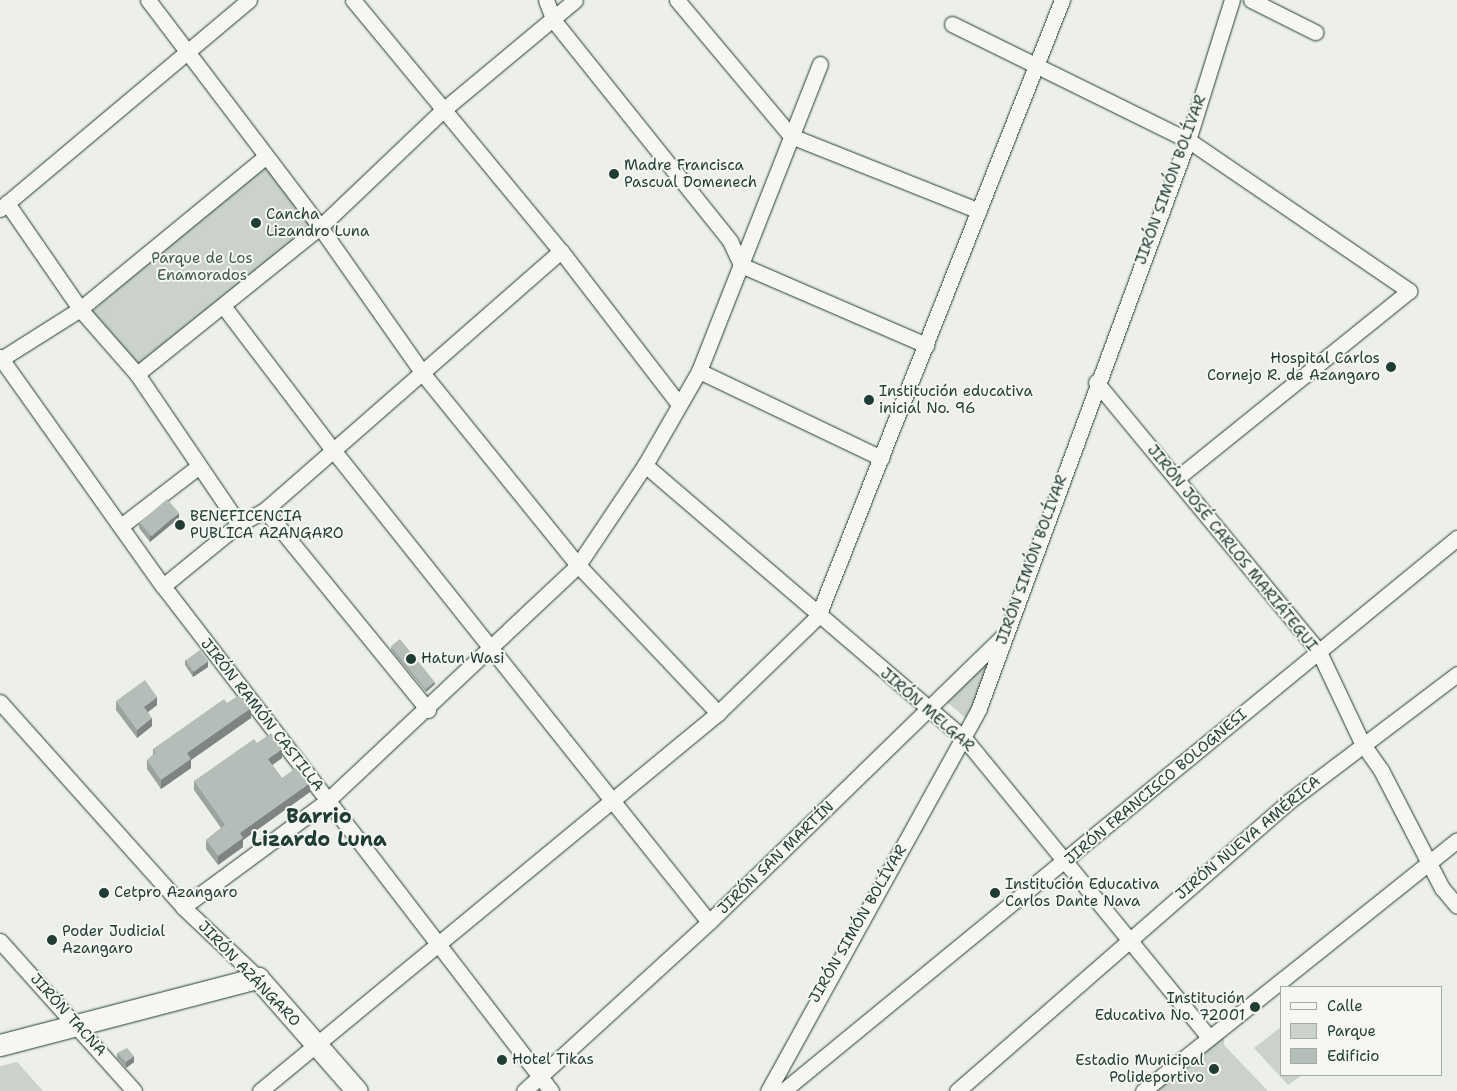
<!DOCTYPE html>
<html>
<head>
<meta charset="utf-8">
<style>
  body { margin:0 }
  #map { position:relative; width:1457px; height:1091px; overflow:hidden; background:#edefea; font-family:"Shantell Sans",sans-serif }
  div>[style] { position:absolute }
  [style*='--x'] { left:calc(var(--x)*1px); top:calc(var(--y)*1px); width:calc(var(--w)*1px); rotate:calc(var(--a)*1deg) }
  .green>* { inset:0; background:#cbd2cc; transform-origin:0 0 }
  .roads { filter:drop-shadow(0 0 1px #1f3d34) drop-shadow(0 0 1px #1f3d34) }
  .street>* { height:15px; margin:-7.5px; padding:0 7.5px; transform-origin:7.5px; border-radius:7.5px; background:#f6f6f2 }
  .secondary>* { height:21px; margin:-10.5px; padding:0 10.5px; transform-origin:10.5px; border-radius:10.5px; background:#f6f6f2 }
  .wall>* { inset:0; background:#9ba39e }
  .shaded-wall>* { inset:0; background:#7e8481 }
  .building>* { inset:0; background:#b4bdb8; transform-origin:0 0 }
  .dots>* { width:14px; height:14px; translate:-50% -50%; box-sizing:border-box; border:2px solid #f6f6f2; border-radius:50% }
  span { translate:-50% -50%; white-space:nowrap; text-align:center; line-height:1.15; -webkit-text-stroke:4px #f6f6f2; paint-order:stroke }
  .poi-label { font-size:15px; color:#1f3d34 }
  .left { translate:0 -50%; text-align:left }
  .right { translate:-100% -50%; text-align:right }
  .street-label { font-size:15px; color:#1f3d34 }
  .park-label { font-size:15px; color:#415b52 }
  .district-label { font-size:20px; color:#1f3d34; font-weight:700 }
  .legend { position:absolute; left:1280px; top:986px; width:162px; height:90px; box-sizing:border-box; background:#f6f6f2; border:1px solid #a0aca6; margin:0; padding:6px 9px; list-style:none; font-size:15px; color:#1f3d34 }
  .legend li { display:flex; align-items:center; gap:10px; height:25px }
  .legend b { width:25px; border:1px solid #a0aca6 }
</style>
</head>
<body>
<div id="map">
  <div class="green">
    <div style="left:264px;top:162px;width:86px;height:231px;rotate:49deg"></div>
    <div style="clip-path:polygon(1001px 640px,968px 720px,941px 697px)"></div>
    <div style="clip-path:polygon(1281px 1027px,1281px 1075px,1302px 1075px,1288px 1085px,1254px 1048px)"></div>
    <div style="clip-path:polygon(1224px 1036px,1224px 1045px,1268px 1091px,1153px 1091px)"></div>
    <div style="clip-path:polygon(17px 1062px,43px 1091px,0 1091px,0 1066px)"></div>
  </div>
  <div class="roads">
    <div class="street">
      <div style="--x:148;--y:0;--w:285;--a:52.8"></div>
      <div style="--x:320;--y:227;--w:181;--a:54.9"></div>
      <div style="--x:424;--y:375;--w:245;--a:51"></div>
      <div style="--x:578;--y:565;--w:204;--a:46.6"></div>
      <div style="--x:353;--y:0;--w:326;--a:50.4"></div>
      <div style="--x:561;--y:251;--w:192;--a:52.4"></div>
      <div style="--x:546;--y:0;--w:22;--a:69"></div>
      <div style="--x:554;--y:21;--w:282;--a:51.3"></div>
      <div style="--x:730;--y:241;--w:26;--a:65"></div>
      <div style="--x:741;--y:265;--w:202;--a:23.4"></div>
      <div style="--x:677;--y:0;--w:177;--a:50"></div>
      <div style="--x:791;--y:136;--w:202;--a:21.7"></div>
      <div style="--x:1251;--y:0;--w:72;--a:26.6"></div>
      <div style="--x:952;--y:24;--w:263;--a:26.2"></div>
      <div style="--x:1188;--y:140;--w:268;--a:34.3"></div>
      <div style="--x:1409;--y:291;--w:299;--a:141.1"></div>
      <div style="--x:7;--y:203;--w:129;--a:55.4"></div>
      <div style="--x:80;--y:309;--w:86;--a:48.8"></div>
      <div style="--x:137;--y:374;--w:181;--a:55.8"></div>
      <div style="--x:0;--y:209;--w:325;--a:-40"></div>
      <div style="--x:224;--y:307;--w:180;--a:52.7"></div>
      <div style="--x:333;--y:450;--w:603;--a:51.46"></div>
      <div style="--x:0;--y:357;--w:281;--a:54.6"></div>
      <div style="--x:163;--y:586;--w:637;--a:52.46"></div>
      <div style="--x:1;--y:359;--w:93;--a:-32.3"></div>
      <div style="--x:80;--y:309;--w:239;--a:-39.4"></div>
      <div style="--x:699;--y:371;--w:202;--a:25.5"></div>
      <div style="--x:137;--y:374;--w:235;--a:-38.8"></div>
      <div style="--x:320;--y:227;--w:168;--a:-43.6"></div>
      <div style="--x:442;--y:111;--w:173;--a:-39.8"></div>
      <div style="--x:1096;--y:382;--w:350;--a:50.4"></div>
      <div style="--x:1319;--y:652;--w:101;--a:64.7"></div>
      <div style="--x:1362;--y:743;--w:33;--a:55"></div>
      <div style="--x:1381;--y:770;--w:133;--a:62.7"></div>
      <div style="--x:1442;--y:888;--w:23;--a:50"></div>
      <div style="--x:645;--y:465;--w:420;--a:40.6"></div>
      <div style="--x:964;--y:738;--w:387;--a:50.7"></div>
      <div style="--x:265;--y:510;--w:258;--a:50.8"></div>
      <div style="--x:121;--y:526;--w:98;--a:-37.6"></div>
      <div style="--x:163;--y:586;--w:98;--a:-39.2"></div>
      <div style="--x:239;--y:524;--w:30;--a:-28"></div>
      <div style="--x:265;--y:510;--w:393;--a:-41.2"></div>
      <div style="--x:0;--y:702;--w:275;--a:48.2"></div>
      <div style="--x:183;--y:907;--w:103;--a:43.4"></div>
      <div style="--x:183;--y:907;--w:180;--a:-36.4"></div>
      <div style="--x:328;--y:800;--w:343;--a:-43.2"></div>
      <div style="--x:578;--y:565;--w:120;--a:-56.2"></div>
      <div style="--x:645;--y:465;--w:108;--a:-60.1"></div>
      <div style="--x:699;--y:371;--w:330;--a:-68.5"></div>
      <div style="--x:0;--y:941;--w:201;--a:48.2"></div>
      <div style="--x:260;--y:1091;--w:594;--a:-39.53"></div>
      <div style="--x:718;--y:713;--w:139;--a:-44.1"></div>
      <div style="--x:818;--y:616;--w:663;--a:-68.39"></div>
      <div style="--x:524;--y:1091;--w:251;--a:-42.4"></div>
      <div style="--x:709;--y:922;--w:410;--a:-44.2"></div>
      <div style="--x:768;--y:1091;--w:437;--a:-61.1"></div>
      <div style="--x:979;--y:708;--w:605;--a:-69.8"></div>
      <div style="--x:1188;--y:140;--w:147;--a:-72.6"></div>
      <div style="--x:783;--y:1091;--w:872;--a:-39.37"></div>
      <div style="--x:957;--y:1091;--w:439;--a:-41.1"></div>
      <div style="--x:1288;--y:802;--w:212;--a:-37.1"></div>
      <div style="--x:1143;--y:1091;--w:402;--a:-38.6"></div>
    </div>
    <div class="secondary">
      <div style="--x:0;--y:1045;--w:267;--a:-14.6"></div>
      <div style="--x:258;--y:978;--w:150;--a:48.8"></div>
    </div>
  </div>
  <div class="wall">
    <div style="clip-path:polygon(179px 518px,150px 542px,139px 528px,139px 522px)"></div>
    <div style="clip-path:polygon(391px 647px,435px 684px,426px 692px,391px 650px)"></div>
    <div style="clip-path:polygon(185px 660px,208px 667px,193px 677px,185px 665px)"></div>
    <div style="clip-path:polygon(116px 701px,157px 705px,148px 712px,152px 726px,137px 738px,116px 710px)"></div>
    <div style="clip-path:polygon(227px 703px,251px 718px,191px 760px,191px 768px,161px 789px,147px 769px,147px 760px,153px 755px,153px 749px)"></div>
    <div style="clip-path:polygon(257px 743px,282px 758px,272px 765px,282px 778px,310px 792px,243px 840px,243px 847px,218px 865px,206px 849px,206px 840px,221px 828px,194px 790px,194px 781px)"></div>
    <div style="clip-path:polygon(117px 1053px,134px 1062px,126px 1068px,117px 1058px)"></div>
  </div>
  <div class="shaded-wall">
    <div style="clip-path:polygon(179px 513px,179px 518px,150px 542px,150px 536px)"></div>
    <div style="clip-path:polygon(208px 661px,208px 667px,193px 677px,193px 671px)"></div>
    <div style="clip-path:polygon(435px 682px,435px 684px,426px 692px,426px 690px)"></div>
    <div style="clip-path:polygon(157px 697px,157px 705px,144px 715px,144px 707px)"></div>
    <div style="clip-path:polygon(251px 708px,251px 718px,191px 760px,191px 768px,161px 789px,161px 780px,187px 753px)"></div>
    <div style="clip-path:polygon(152px 718px,152px 726px,137px 738px,137px 730px)"></div>
    <div style="clip-path:polygon(282px 749px,282px 758px,268px 768px,268px 759px)"></div>
    <div style="clip-path:polygon(310px 783px,310px 792px,243px 840px,243px 847px,218px 865px,218px 856px,240px 833px)"></div>
    <div style="clip-path:polygon(134px 1056px,134px 1062px,126px 1068px,126px 1062px)"></div>
  </div>
  <div class="building">
    <div style="left:167px;top:499px;width:18px;height:36px;rotate:49deg"></div>
    <div style="left:400px;top:639px;width:55px;height:12px;rotate:51deg"></div>
    <div style="left:200px;top:650px;width:14px;height:18px;rotate:54deg"></div>
    <div style="clip-path:polygon(145px 680px,157px 697px,144px 707px,152px 718px,137px 730px,116px 701px)"></div>
    <div style="clip-path:polygon(241px 694px,251px 708px,187px 753px,191px 759px,161px 780px,147px 760px,156px 753px,153px 749px,224px 699px,227px 703px)"></div>
    <div style="clip-path:polygon(271px 733px,282px 749px,268px 759px,282px 778px,297px 767px,310px 783px,240px 833px,243px 838px,218px 856px,206px 840px,225px 825px,194px 781px,254px 739px,257px 743px)"></div>
    <div style="clip-path:polygon(127px 1048px,134px 1056px,126px 1062px,117px 1053px)"></div>
  </div>
  <div class="dots">
    <div style="left:614px;top:174px;background:#1f3d34"></div>
    <div style="left:256px;top:223px;background:#1f3d34"></div>
    <div style="left:1391px;top:367px;background:#1f3d34"></div>
    <div style="left:869px;top:400px;background:#1f3d34"></div>
    <div style="left:180px;top:525px;background:#1f3d34"></div>
    <div style="left:411px;top:659px;background:#1f3d34"></div>
    <div style="left:104px;top:893px;background:#1f3d34"></div>
    <div style="left:995px;top:893px;background:#1f3d34"></div>
    <div style="left:52px;top:940px;background:#1f3d34"></div>
    <div style="left:1255px;top:1007px;background:#1f3d34"></div>
    <div style="left:502px;top:1060px;background:#1f3d34"></div>
    <div style="left:1214px;top:1069px;background:#1f3d34"></div>
  </div>
  <div class="poi-label">
    <span class="left" style="left:624px;top:174px">Madre Francisca<br>Pascual Domenech</span>
    <span class="left" style="left:266px;top:223px">Cancha<br>Lizandro Luna</span>
    <span class="right" style="left:1380px;top:367px">Hospital Carlos<br>Cornejo R. de Azangaro</span>
    <span class="left" style="left:879px;top:400px">Institución educativa<br>inicial No. 96</span>
    <span class="left" style="left:190px;top:525px">BENEFICENCIA<br>PUBLICA AZANGARO</span>
    <span class="left" style="left:421px;top:659px">Hatun Wasi</span>
    <span class="left" style="left:1005px;top:893px">Institución Educativa<br>Carlos Dante Nava</span>
    <span class="left" style="left:114px;top:893px">Cetpro Azangaro</span>
    <span class="left" style="left:62px;top:940px">Poder Judicial<br>Azangaro</span>
    <span class="right" style="left:1245px;top:1007px">Institución<br>Educativa No. 72001</span>
    <span class="left" style="left:512px;top:1060px">Hotel Tikas</span>
    <span class="right" style="left:1204px;top:1069px">Estadio Municipal<br>Polideportivo</span>
  </div>
  <div class="street-label">
    <span style="left:1171px;top:180px;rotate:-70deg">JIRÓN SIMÓN BOLÍVAR</span>
    <span style="left:1232px;top:548px;rotate:51deg">JIRÓN JOSÉ CARLOS MARIÁTEGUI</span>
    <span style="left:1032px;top:560px;rotate:-70deg">JIRÓN SIMÓN BOLÍVAR</span>
    <span style="left:927px;top:710px;rotate:41deg">JIRÓN MELGAR</span>
    <span style="left:262px;top:715px;rotate:52deg">JIRÓN RAMÓN CASTILLA</span>
    <span style="left:1156px;top:787px;rotate:-40deg">JIRÓN FRANCISCO BOLOGNESI</span>
    <span style="left:1248px;top:838px;rotate:-40deg">JIRÓN NUEVA AMÉRICA</span>
    <span style="left:776px;top:858px;rotate:-44deg">JIRÓN SAN MARTÍN</span>
    <span style="left:858px;top:924px;rotate:-60deg">JIRÓN SIMÓN BOLÍVAR</span>
    <span style="left:249px;top:974px;rotate:46deg">JIRÓN AZÁNGARO</span>
    <span style="left:68px;top:1015px;rotate:48deg">JIRÓN TACNA</span>
  </div>
  <div class="park-label">
    <span style="left:202px;top:267px">Parque de Los<br>Enamorados</span>
  </div>
  <div class="district-label">
    <span style="left:319px;top:828px">Barrio<br>Lizardo Luna</span>
  </div>
  <ul class="legend">
  <li><b style="height:6px;background:#f6f6f2"></b>Calle</li>
  <li><b style="height:14px;background:#cbd2cc"></b>Parque</li>
  <li><b style="height:14px;background:#b4bdb8"></b>Edificio</li>
  </ul>
</div>
</body>
</html>
